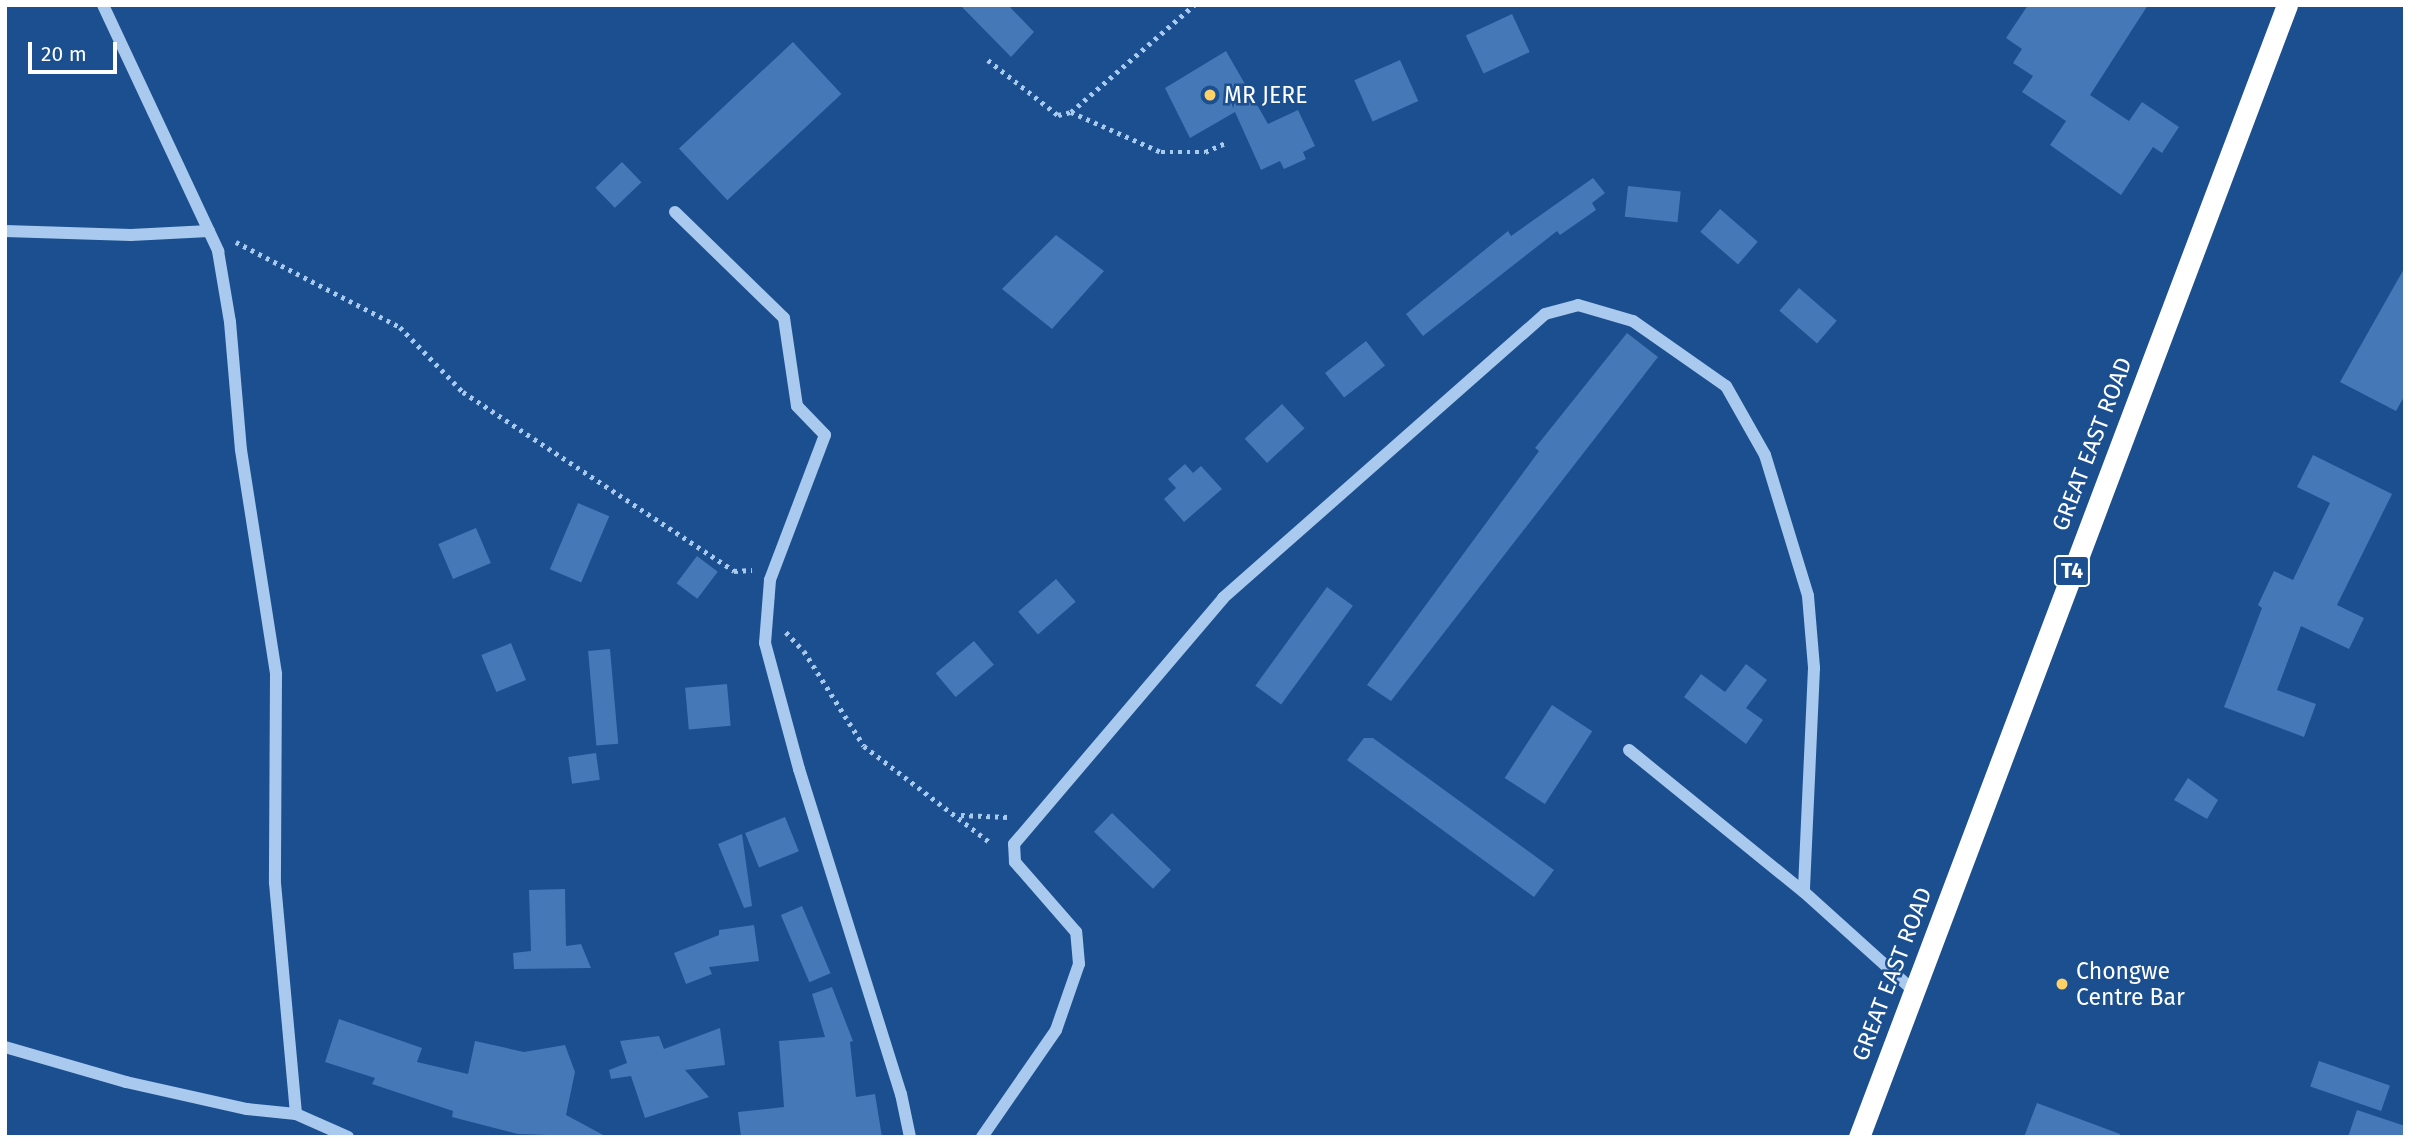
<!DOCTYPE html>
<html>
<head>
<meta charset="utf-8">
<style>
  body { margin:0 }
  #map { position:relative; width:2410px; height:1142px; overflow:hidden; background:#1b4f8f; font-family:"Fira Sans",sans-serif }
  div>[style] { position:absolute }
  [style*='--x'] { left:calc(var(--x)*1px); top:calc(var(--y)*1px); width:calc(var(--w)*1px); rotate:calc(var(--a)*1deg) }
  .building>* { inset:0; background:#4478b7; transform-origin:0 0 }
  .path>* { height:4.5px; margin-top:-2.25px; transform-origin:0; background:repeating-linear-gradient(90deg,#a9c9ee 0 3.5px,transparent 0 8.5px) }
  .minor>* { height:12px; margin:-6px; padding:0 6px; transform-origin:6px; border-radius:6px; background:#a9c9ee }
  .highway>* { height:21px; margin:-10.5px; padding:0 10.5px; transform-origin:10.5px; border-radius:10.5px; background:#fff }
  .dots>* { width:19px; height:19px; translate:-50% -50%; box-sizing:border-box; border:4px solid #1b4f8f; border-radius:50% }
  span { translate:-50% -50%; white-space:nowrap; text-align:center; line-height:1.15; -webkit-text-stroke:5px #1b4f8f; paint-order:stroke }
  .shield-label span { padding:2px 5px; background:#1b4f8f; border:2px solid; border-radius:5px; -webkit-text-stroke-width:0 }
  .shield-label { font-size:21px; color:#fff; font-weight:700 }
  .poi-label { font-size:23px; color:#fff }
  .left { translate:0 -50%; text-align:left }
  .street-label { font-size:23px; color:#fff }
  .frame { position:absolute; inset:0; border:7px solid #fff; pointer-events:none }
  .scale { position:absolute; left:28px; top:42px; width:89px; height:32px; box-sizing:border-box; border:4px solid #fff; border-top:0; padding-left:9px; font-size:21px; line-height:24px; white-space:nowrap; color:#fff; -webkit-text-stroke:5px #1b4f8f; paint-order:stroke }
</style>
</head>
<body>
<div id="map">
  <div class="building">
    <div style="clip-path:polygon(960px 5px,1008px 5px,1034px 32px,1011px 57px)"></div>
    <div style="clip-path:polygon(2028px 5px,2148px 5px,2090px 95px,2129px 121px,2142px 102px,2179px 127px,2162px 153px,2153px 147px,2121px 195px,2050px 145px,2066px 121px,2022px 92px,2033px 76px,2013px 63px,2022px 49px,2006px 38px)"></div>
    <div style="left:1512px;top:14px;width:42px;height:51px;rotate:65deg"></div>
    <div style="left:793px;top:42px;width:71px;height:156px;rotate:47deg"></div>
    <div style="clip-path:polygon(1226px 51px,1268px 124px,1298px 110px,1315px 146px,1303px 152px,1306px 159px,1284px 169px,1280px 161px,1261px 170px,1235px 112px,1190px 138px,1165px 88px)"></div>
    <div style="left:1400px;top:60px;width:45px;height:50px;rotate:66deg"></div>
    <div style="left:622px;top:162px;width:28px;height:37px;rotate:46deg"></div>
    <div style="clip-path:polygon(1593px 178px,1605px 193px,1592px 203px,1596px 210px,1560px 235px,1557px 231px,1423px 336px,1406px 314px,1508px 231px,1511px 236px)"></div>
    <div style="left:1628px;top:186px;width:53px;height:31px;rotate:6deg"></div>
    <div style="left:1720px;top:209px;width:50px;height:30px;rotate:41deg"></div>
    <div style="clip-path:polygon(1056px 235px,1104px 271px,1052px 329px,1002px 289px)"></div>
    <div style="clip-path:polygon(2405px 267px,2405px 395px,2396px 411px,2340px 382px)"></div>
    <div style="left:1799px;top:288px;width:50px;height:30px;rotate:41deg"></div>
    <div style="clip-path:polygon(1627px 333px,1658px 357px,1391px 701px,1367px 685px,1539px 451px,1535px 448px)"></div>
    <div style="left:1366px;top:341px;width:31px;height:52px;rotate:52deg"></div>
    <div style="left:1282px;top:404px;width:33px;height:51px;rotate:47deg"></div>
    <div style="clip-path:polygon(2313px 455px,2392px 494px,2337px 605px,2364px 618px,2349px 649px,2301px 626px,2277px 690px,2316px 704px,2304px 737px,2224px 707px,2262px 608px,2258px 605px,2274px 571px,2293px 580px,2330px 503px,2297px 487px)"></div>
    <div style="clip-path:polygon(1185px 464px,1193px 473px,1201px 466px,1222px 489px,1184px 522px,1164px 499px,1176px 488px,1168px 479px)"></div>
    <div style="left:578px;top:503px;width:34px;height:72px;rotate:23deg"></div>
    <div style="left:476px;top:528px;width:38px;height:41px;rotate:67deg"></div>
    <div style="left:697px;top:556px;width:26px;height:34px;rotate:37deg"></div>
    <div style="left:1056px;top:579px;width:30px;height:50px;rotate:49deg"></div>
    <div style="left:1327px;top:587px;width:32px;height:122px;rotate:36deg"></div>
    <div style="left:974px;top:641px;width:31px;height:50px;rotate:50deg"></div>
    <div style="left:511px;top:643px;width:40px;height:32px;rotate:68deg"></div>
    <div style="left:610px;top:649px;width:95px;height:22px;rotate:85deg"></div>
    <div style="clip-path:polygon(1746px 664px,1767px 680px,1746px 708px,1763px 720px,1746px 744px,1684px 697px,1701px 674px,1725px 692px)"></div>
    <div style="left:727px;top:684px;width:42px;height:42px;rotate:85deg"></div>
    <div style="left:1552px;top:705px;width:48px;height:87px;rotate:33deg"></div>
    <div style="clip-path:polygon(1364px 738px,1373px 738px,1554px 870px,1534px 897px,1347px 760px)"></div>
    <div style="left:596px;top:753px;width:27px;height:28px;rotate:82deg"></div>
    <div style="clip-path:polygon(2188px 778px,2218px 800px,2207px 819px,2174px 800px)"></div>
    <div style="left:1112px;top:813px;width:82px;height:26px;rotate:44deg"></div>
    <div style="left:785px;top:817px;width:37px;height:43px;rotate:68deg"></div>
    <div style="clip-path:polygon(742px 834px,752px 906px,744px 908px,718px 844px)"></div>
    <div style="clip-path:polygon(565px 889px,566px 946px,581px 944px,591px 968px,514px 969px,513px 953px,531px 951px,529px 890px)"></div>
    <div style="left:802px;top:906px;width:73px;height:23px;rotate:67deg"></div>
    <div style="clip-path:polygon(754px 925px,759px 961px,709px 967px,712px 974px,686px 984px,674px 953px,719px 935px,719px 930px)"></div>
    <div style="clip-path:polygon(832px 987px,853px 1041px,850px 1042px,856px 1097px,875px 1094px,882px 1137px,741px 1137px,738px 1112px,784px 1107px,779px 1041px,825px 1037px,812px 994px)"></div>
    <div style="clip-path:polygon(339px 1019px,422px 1048px,417px 1062px,468px 1074px,475px 1041px,524px 1052px,565px 1045px,575px 1072px,566px 1115px,607px 1137px,518px 1134px,452px 1117px,453px 1111px,372px 1084px,375px 1078px,325px 1062px)"></div>
    <div style="clip-path:polygon(720px 1028px,725px 1065px,685px 1070px,709px 1097px,645px 1118px,631px 1076px,611px 1079px,609px 1070px,627px 1063px,620px 1041px,659px 1036px,664px 1049px)"></div>
    <div style="left:2319px;top:1061px;width:75px;height:27px;rotate:19deg"></div>
    <div style="clip-path:polygon(2037px 1103px,2120px 1134px,2120px 1137px,2024px 1137px)"></div>
    <div style="clip-path:polygon(2357px 1110px,2405px 1126px,2405px 1137px,2348px 1137px)"></div>
  </div>
  <div class="path">
    <div style="--x:988;--y:60;--w:89;--a:38.2"></div>
    <div style="--x:1058;--y:115;--w:13;--a:-13"></div>
    <div style="--x:1071;--y:112;--w:163;--a:-41"></div>
    <div style="--x:1071;--y:112;--w:98;--a:24"></div>
    <div style="--x:1161;--y:152;--w:44;--a:0"></div>
    <div style="--x:1205;--y:152;--w:24;--a:-24"></div>
    <div style="--x:236;--y:242;--w:185;--a:27.4"></div>
    <div style="--x:400;--y:327;--w:91;--a:45.9"></div>
    <div style="--x:463;--y:392;--w:325;--a:33.4"></div>
    <div style="--x:734;--y:571;--w:18;--a:-3"></div>
    <div style="--x:786;--y:632;--w:26;--a:47"></div>
    <div style="--x:804;--y:651;--w:112;--a:57.7"></div>
    <div style="--x:864;--y:746;--w:161;--a:37.4"></div>
    <div style="--x:961;--y:815;--w:47;--a:2.4"></div>
  </div>
  <div class="minor">
    <div style="--x:103;--y:5;--w:272;--a:64.9"></div>
    <div style="--x:218;--y:251;--w:72;--a:80.4"></div>
    <div style="--x:230;--y:322;--w:128;--a:85.1"></div>
    <div style="--x:241;--y:450;--w:227;--a:81.1"></div>
    <div style="--x:276;--y:674;--w:209;--a:90.3"></div>
    <div style="--x:275;--y:883;--w:232;--a:84.8"></div>
    <div style="--x:675;--y:212;--w:152;--a:44.2"></div>
    <div style="--x:784;--y:318;--w:89;--a:81.6"></div>
    <div style="--x:797;--y:406;--w:40;--a:46"></div>
    <div style="--x:825;--y:435;--w:155;--a:110.8"></div>
    <div style="--x:770;--y:580;--w:63;--a:94.5"></div>
    <div style="--x:765;--y:643;--w:131;--a:74.9"></div>
    <div style="--x:799;--y:769;--w:341;--a:72.6"></div>
    <div style="--x:901;--y:1094;--w:44;--a:78.2"></div>
    <div style="--x:5;--y:231;--w:126;--a:1.8"></div>
    <div style="--x:131;--y:235;--w:78;--a:-2.9"></div>
    <div style="--x:1629;--y:750;--w:225;--a:39.1"></div>
    <div style="--x:1804;--y:892;--w:147;--a:42"></div>
    <div style="--x:5;--y:1047;--w:126;--a:16.1"></div>
    <div style="--x:126;--y:1082;--w:124;--a:12.6"></div>
    <div style="--x:247;--y:1109;--w:49;--a:5.8"></div>
    <div style="--x:296;--y:1114;--w:57;--a:23.9"></div>
    <div style="--x:982;--y:1137;--w:130;--a:-55.3"></div>
    <div style="--x:1056;--y:1030;--w:70;--a:-70.8"></div>
    <div style="--x:1079;--y:964;--w:32;--a:-95"></div>
    <div style="--x:1076;--y:932;--w:93;--a:-131.1"></div>
    <div style="--x:1015;--y:862;--w:18;--a:-93"></div>
    <div style="--x:1014;--y:844;--w:323;--a:-49.6"></div>
    <div style="--x:1223;--y:598;--w:429;--a:-41.4"></div>
    <div style="--x:1545;--y:314;--w:34;--a:-15"></div>
    <div style="--x:1578;--y:305;--w:57;--a:16.2"></div>
    <div style="--x:1633;--y:321;--w:113;--a:35"></div>
    <div style="--x:1726;--y:386;--w:79;--a:60.5"></div>
    <div style="--x:1765;--y:455;--w:147;--a:73"></div>
    <div style="--x:1808;--y:596;--w:72;--a:85.2"></div>
    <div style="--x:1814;--y:668;--w:224;--a:92.6"></div>
  </div>
  <div class="highway">
    <div style="--x:1859;--y:1137;--w:1210;--a:-69.29"></div>
  </div>
  <div class="dots">
    <div style="left:1210px;top:95px;background:#ffd166"></div>
    <div style="left:2062px;top:984px;background:#ffd166"></div>
  </div>
  <div class="shield-label">
    <span style="left:2072px;top:571px">T4</span>
  </div>
  <div class="poi-label">
    <span class="left" style="left:1224px;top:95px">MR JERE</span>
    <span class="left" style="left:2076px;top:984px">Chongwe<br>Centre Bar</span>
  </div>
  <div class="street-label">
    <span style="left:2092px;top:444px;rotate:-69deg">GREAT EAST ROAD</span>
    <span style="left:1892px;top:974px;rotate:-69deg">GREAT EAST ROAD</span>
  </div>
  <div class="frame"></div>
  <div class="scale">20 m</div>
</div>
</body>
</html>
